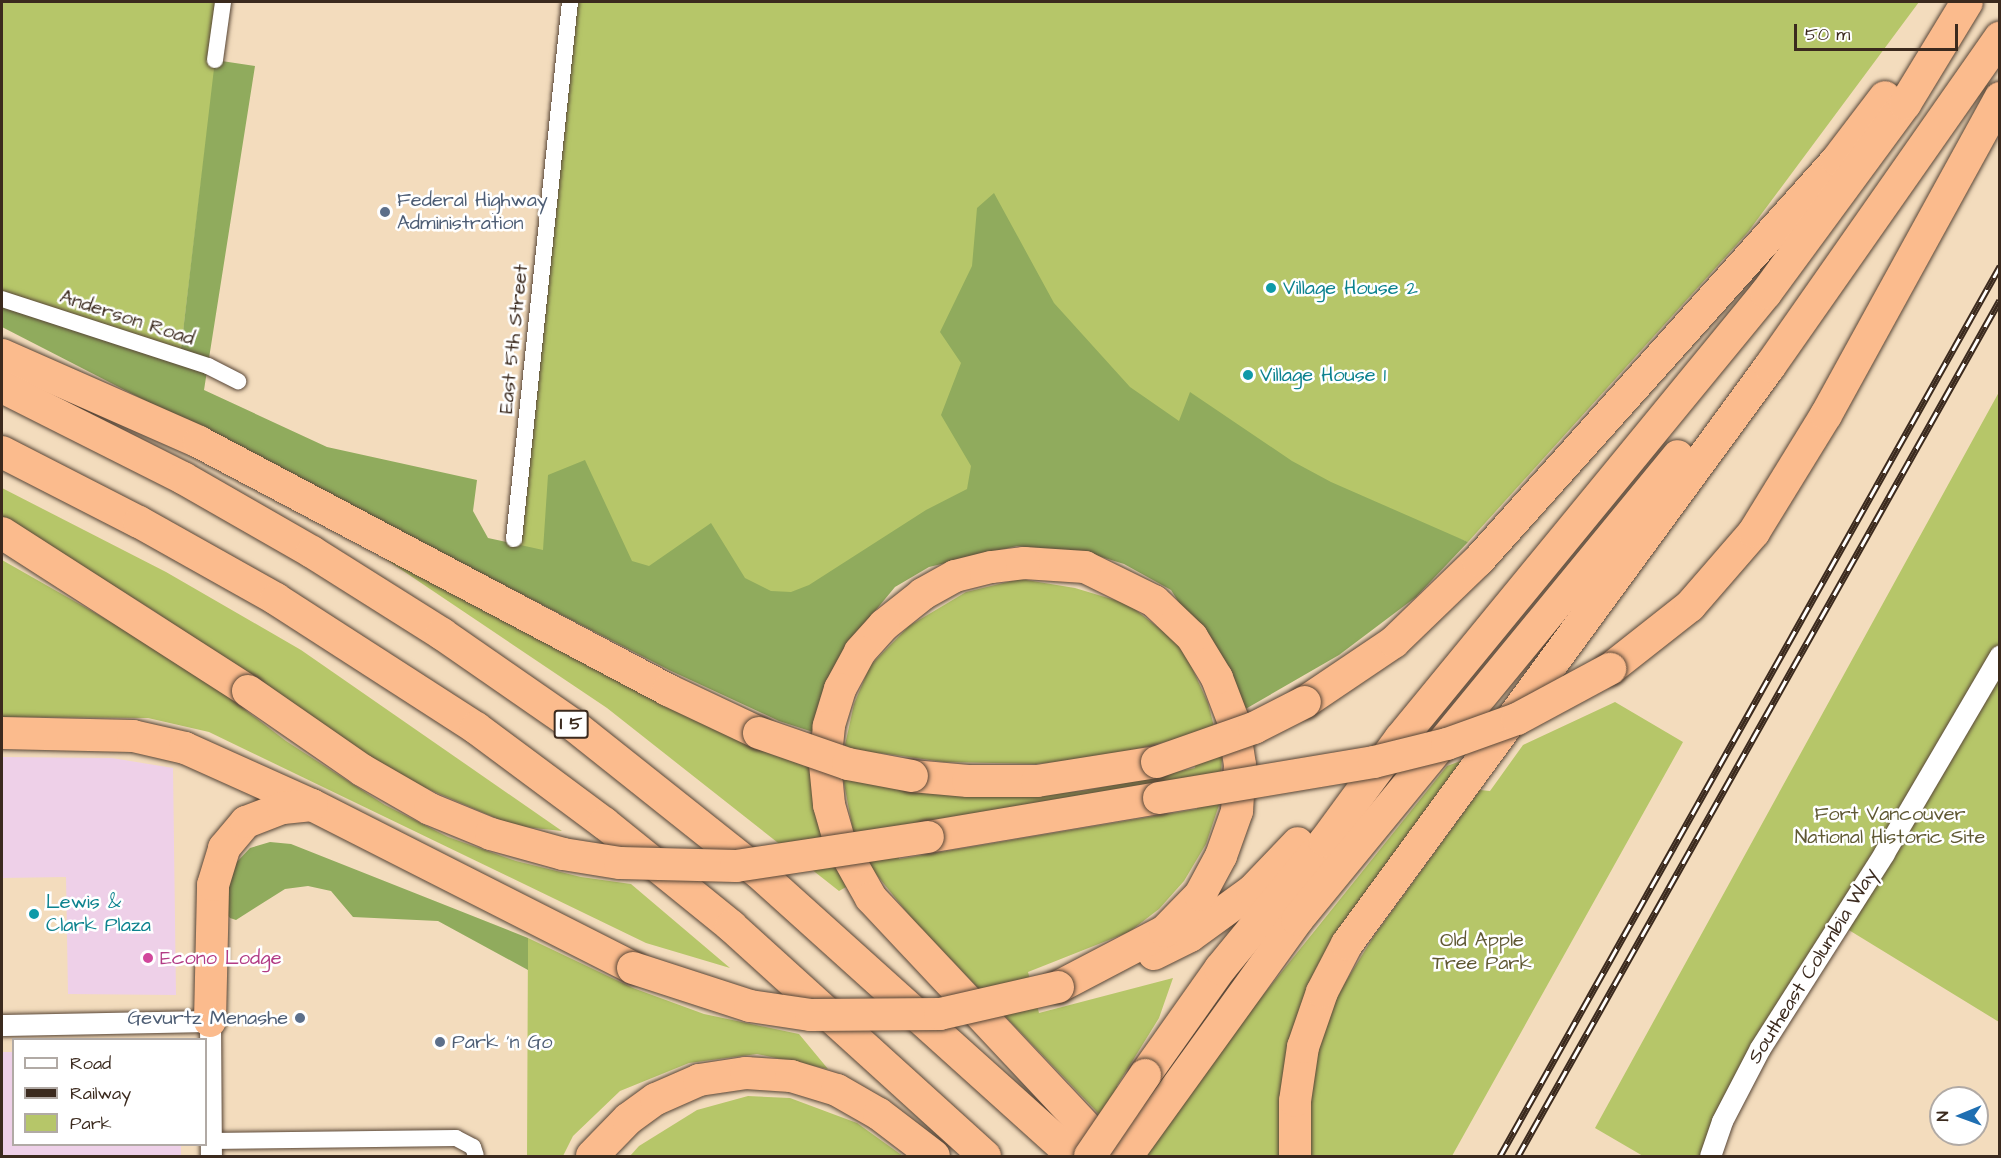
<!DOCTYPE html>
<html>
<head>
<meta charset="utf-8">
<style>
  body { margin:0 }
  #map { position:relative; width:2001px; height:1158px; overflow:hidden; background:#f3dcbd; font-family:"Architects Daughter",sans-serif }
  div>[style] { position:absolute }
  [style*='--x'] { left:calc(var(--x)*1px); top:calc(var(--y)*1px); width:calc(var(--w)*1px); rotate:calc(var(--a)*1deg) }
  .built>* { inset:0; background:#eed0e8 }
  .green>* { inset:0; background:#b6c669 }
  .forest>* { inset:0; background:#90ab5d }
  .roads { filter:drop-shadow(0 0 2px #574536) drop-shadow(0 0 2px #574536) }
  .minor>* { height:16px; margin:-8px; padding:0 8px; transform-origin:8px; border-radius:8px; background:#fff }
  .tertiary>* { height:21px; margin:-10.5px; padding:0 10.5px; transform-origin:10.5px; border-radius:10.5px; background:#fff }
  .motorway>* { height:32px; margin:-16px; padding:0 16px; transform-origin:16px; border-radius:16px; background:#fbbb8d }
  .rail>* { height:7px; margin-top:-3.5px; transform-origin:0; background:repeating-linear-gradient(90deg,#fff 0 14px,#3b2a1e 0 28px); box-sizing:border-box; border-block:2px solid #3b2a1e }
  .bridges { filter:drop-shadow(0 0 2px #574536) drop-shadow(0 0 2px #574536) }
  .motorway-bridge>* { height:32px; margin:-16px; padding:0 16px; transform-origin:16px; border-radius:16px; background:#fbbb8d }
  .dots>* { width:16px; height:16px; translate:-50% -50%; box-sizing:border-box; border:3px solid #fff; border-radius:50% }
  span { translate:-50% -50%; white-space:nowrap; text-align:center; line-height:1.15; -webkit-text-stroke:5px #fff; paint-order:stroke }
  .shield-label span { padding:2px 4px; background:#fff; border:2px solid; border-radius:4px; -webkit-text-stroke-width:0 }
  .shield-label { font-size:18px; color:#3b2a1e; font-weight:700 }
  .service-label { font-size:20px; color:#4e5e75 }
  .left { translate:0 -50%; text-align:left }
  .right { translate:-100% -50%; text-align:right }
  .culture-label { font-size:20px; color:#0d838f }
  .street-label { font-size:20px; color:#3b2a1e }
  .park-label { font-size:20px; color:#605934 }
  .hotel-label { font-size:20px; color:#b23c85 }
  .frame { position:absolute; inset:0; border:3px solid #3b2a1e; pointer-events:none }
  .legend { position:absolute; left:12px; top:1038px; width:195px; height:108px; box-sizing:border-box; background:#fff; border:2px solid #b1aaa5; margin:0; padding:8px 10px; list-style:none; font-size:18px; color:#3b2a1e }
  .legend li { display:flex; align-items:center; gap:12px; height:30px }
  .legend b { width:30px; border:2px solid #b1aaa5 }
  .north { position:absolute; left:1929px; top:1086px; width:60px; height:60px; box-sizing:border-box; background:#fff; border:2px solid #b1aaa5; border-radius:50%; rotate:269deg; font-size:16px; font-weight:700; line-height:24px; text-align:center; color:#3b2a1e }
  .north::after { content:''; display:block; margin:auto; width:21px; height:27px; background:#1f6fb2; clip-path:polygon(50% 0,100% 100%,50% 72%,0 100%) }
  .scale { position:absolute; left:1794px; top:24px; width:164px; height:27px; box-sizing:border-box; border:3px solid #3b2a1e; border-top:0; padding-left:8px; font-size:18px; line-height:21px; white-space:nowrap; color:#3b2a1e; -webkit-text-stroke:4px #fff; paint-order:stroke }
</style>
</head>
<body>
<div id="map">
  <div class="built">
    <div style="clip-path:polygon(2px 757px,112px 758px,173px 768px,176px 995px,68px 994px,66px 877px,2px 878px)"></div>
    <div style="clip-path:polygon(2px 1052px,13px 1052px,14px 1144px,181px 1145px,181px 1156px,2px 1156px)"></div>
  </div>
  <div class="green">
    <div style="clip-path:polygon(2px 2px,223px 2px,180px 357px,2px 299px)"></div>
    <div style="clip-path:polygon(570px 2px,1919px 2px,1748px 232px,1468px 542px,1441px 532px,1203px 590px,1017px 521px,834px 613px,513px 560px)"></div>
    <div style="clip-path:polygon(1999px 392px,1999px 1022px,1839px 924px,1710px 1156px,1643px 1156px,1595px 1128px)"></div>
    <div style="clip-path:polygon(2px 488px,166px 572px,301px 650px,562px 831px,515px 826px,402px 778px,154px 611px,2px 516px)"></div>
    <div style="clip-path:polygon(378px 554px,771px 754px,811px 768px,821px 836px,846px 887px,839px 891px,607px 708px)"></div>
    <div style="clip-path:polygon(2px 560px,185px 664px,286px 741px,385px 805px,448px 837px,516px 861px,581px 877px,631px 884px,730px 968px,646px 943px,209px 732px,148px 718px,2px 717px)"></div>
    <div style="clip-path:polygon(evenodd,1020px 579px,1075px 588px,1128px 604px,1182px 646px,1208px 703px,1222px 758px,1219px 805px,1206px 844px,1184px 881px,1159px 909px,1129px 932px,1028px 972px,1039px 1013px,1173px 978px,1159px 1018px,1117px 1086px,1170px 1122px,1227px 1040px,1447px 766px,1466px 759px,1344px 923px,1282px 1156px,1139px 1156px,913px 920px,868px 864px,854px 836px,843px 778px,845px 745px,854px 704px,870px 666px,909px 626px,966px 592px,1020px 579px,1189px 736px,1195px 768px,1084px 791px,1008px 797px,962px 795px,873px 783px,880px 753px,944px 762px,1036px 764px,1105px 757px,1189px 736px,1020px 579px,1197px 778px,1197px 809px,899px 859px,895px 829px,1197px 778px)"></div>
    <div style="clip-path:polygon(1615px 702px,1683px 742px,1452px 1156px,1311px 1156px,1311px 1089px,1319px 1045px,1338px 994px,1374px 936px,1480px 790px,1490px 791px,1523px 745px)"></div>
    <div style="clip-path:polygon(528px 938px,633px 988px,704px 1014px,799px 1034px,828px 1069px,757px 1054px,689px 1063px,620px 1091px,573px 1136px,563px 1156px,527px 1156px)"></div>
    <div style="clip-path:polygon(748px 1096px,790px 1098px,857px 1123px,903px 1156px,630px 1156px,639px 1146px,697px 1110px)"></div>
  </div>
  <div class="forest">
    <div style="clip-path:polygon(215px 60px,255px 66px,204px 390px,327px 447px,477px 480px,473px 511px,488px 538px,543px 550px,548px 475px,585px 460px,632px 561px,649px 566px,711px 523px,745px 578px,771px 591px,791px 592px,809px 585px,926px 510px,967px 489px,971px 466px,941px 415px,961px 363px,940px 332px,972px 266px,977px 208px,994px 193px,1054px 303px,1130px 387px,1179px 421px,1190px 392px,1292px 461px,1331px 482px,1468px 542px,1416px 597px,1339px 655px,1242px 711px,1232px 686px,1171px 590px,1124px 564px,1092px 554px,1017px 546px,929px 567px,895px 587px,856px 634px,821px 696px,813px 732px,779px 721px,669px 670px,2px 327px,2px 299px,180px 357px)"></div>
    <div style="clip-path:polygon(270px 842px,291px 844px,528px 938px,528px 970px,438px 921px,353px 917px,331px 891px,308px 886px,285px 889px,236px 920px,230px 918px,226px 913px,228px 881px,235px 864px,250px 848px)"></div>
  </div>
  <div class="roads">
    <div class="minor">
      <div style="--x:215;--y:60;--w:59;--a:-82.1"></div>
      <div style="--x:2;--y:299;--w:217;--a:18"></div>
      <div style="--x:208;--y:366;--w:34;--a:27"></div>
      <div style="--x:514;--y:539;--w:540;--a:-84.05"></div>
      <div style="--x:211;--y:1141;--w:245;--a:-0.7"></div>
      <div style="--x:456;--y:1138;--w:19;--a:28"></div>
      <div style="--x:473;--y:1147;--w:9;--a:72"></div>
    </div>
    <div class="tertiary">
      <div style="--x:2;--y:1025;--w:208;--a:-1.1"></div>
      <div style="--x:210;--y:1021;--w:135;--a:89.6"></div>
      <div style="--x:1710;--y:1156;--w:37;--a:-71"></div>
      <div style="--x:1722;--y:1121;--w:82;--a:-62.5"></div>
      <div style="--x:1760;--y:1048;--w:231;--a:-57.5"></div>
      <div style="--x:1884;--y:853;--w:229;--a:-59.6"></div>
    </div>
    <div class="motorway">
      <div style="--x:2;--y:355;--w:215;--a:23.8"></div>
      <div style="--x:199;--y:442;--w:531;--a:27.87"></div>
      <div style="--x:668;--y:690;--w:101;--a:25.3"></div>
      <div style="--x:2;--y:387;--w:203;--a:26.7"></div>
      <div style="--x:183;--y:478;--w:149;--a:29.8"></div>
      <div style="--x:312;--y:552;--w:154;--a:32.2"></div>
      <div style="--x:442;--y:634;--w:158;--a:34.7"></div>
      <div style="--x:572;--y:724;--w:236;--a:38.5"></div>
      <div style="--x:757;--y:871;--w:426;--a:42"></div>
      <div style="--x:2;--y:452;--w:154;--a:27.1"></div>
      <div style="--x:139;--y:522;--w:157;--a:29.3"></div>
      <div style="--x:276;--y:599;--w:238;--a:32.8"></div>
      <div style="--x:476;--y:728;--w:159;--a:36.6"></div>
      <div style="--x:604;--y:823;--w:164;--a:39"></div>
      <div style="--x:731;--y:926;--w:343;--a:42.2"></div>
      <div style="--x:2;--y:533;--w:292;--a:32.7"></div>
      <div style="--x:1610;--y:669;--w:102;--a:-38.2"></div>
      <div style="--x:1690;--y:606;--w:98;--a:-49.1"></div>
      <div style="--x:1754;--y:532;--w:137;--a:-58.4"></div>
      <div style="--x:1826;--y:415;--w:362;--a:-61.2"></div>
      <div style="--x:1305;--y:702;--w:107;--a:-34"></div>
      <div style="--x:1394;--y:642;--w:117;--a:-44"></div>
      <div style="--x:1478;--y:561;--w:538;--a:-48.16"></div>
      <div style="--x:1837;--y:160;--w:79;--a:-52.7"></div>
      <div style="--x:2;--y:733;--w:131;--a:1.3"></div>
      <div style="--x:133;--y:736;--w:53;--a:13"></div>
      <div style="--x:185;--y:748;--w:139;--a:24.2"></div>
      <div style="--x:312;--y:805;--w:360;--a:26.9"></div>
      <div style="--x:912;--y:776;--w:56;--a:5.1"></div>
      <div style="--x:968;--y:781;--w:69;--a:0"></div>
      <div style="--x:1037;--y:781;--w:121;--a:-9"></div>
      <div style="--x:928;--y:837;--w:234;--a:-9.6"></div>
      <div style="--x:1154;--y:954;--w:40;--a:-26.6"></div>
      <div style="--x:1190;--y:936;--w:77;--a:-36"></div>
      <div style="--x:1252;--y:891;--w:66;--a:-46.2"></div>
      <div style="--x:1058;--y:987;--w:121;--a:-27.6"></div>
      <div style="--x:1165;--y:931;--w:50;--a:-45.8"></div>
      <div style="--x:1200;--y:895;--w:44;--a:-61.7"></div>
      <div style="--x:1221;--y:856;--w:48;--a:-70.4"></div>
      <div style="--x:1237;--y:811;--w:46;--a:-86.3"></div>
      <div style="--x:1240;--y:765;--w:46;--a:-98.8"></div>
      <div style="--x:1233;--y:720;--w:45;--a:-110.9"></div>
      <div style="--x:1217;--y:678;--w:48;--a:-121.4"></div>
      <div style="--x:1192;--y:637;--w:52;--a:-136.5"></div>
      <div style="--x:1154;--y:601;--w:77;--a:-153.8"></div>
      <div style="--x:1085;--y:567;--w:61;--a:-176.2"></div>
      <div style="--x:1024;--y:563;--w:33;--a:173"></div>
      <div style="--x:991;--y:567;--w:37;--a:166"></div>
      <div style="--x:955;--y:576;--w:37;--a:151"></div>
      <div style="--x:923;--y:594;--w:50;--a:141.5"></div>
      <div style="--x:884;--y:625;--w:36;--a:132"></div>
      <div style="--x:860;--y:652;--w:42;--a:118.4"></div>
      <div style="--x:840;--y:689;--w:39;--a:107"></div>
      <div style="--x:829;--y:726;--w:38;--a:96"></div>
      <div style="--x:825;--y:764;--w:41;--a:84.4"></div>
      <div style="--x:829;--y:805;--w:40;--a:74"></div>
      <div style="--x:840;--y:843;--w:63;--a:60.6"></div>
      <div style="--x:871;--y:898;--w:354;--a:46.8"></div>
      <div style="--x:210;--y:1021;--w:136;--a:-88.7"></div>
      <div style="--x:213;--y:885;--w:39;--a:-73"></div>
      <div style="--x:224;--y:848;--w:34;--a:-50"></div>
      <div style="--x:246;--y:822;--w:40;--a:-21"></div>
      <div style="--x:283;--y:808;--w:29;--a:-6"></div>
      <div style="--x:1145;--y:1075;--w:130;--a:-54.7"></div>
      <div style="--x:1220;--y:969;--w:166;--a:-50.6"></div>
      <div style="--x:1325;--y:841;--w:127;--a:-53.7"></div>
      <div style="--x:1400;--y:739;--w:577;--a:-50.63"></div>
      <div style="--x:1766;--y:293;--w:235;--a:-53.7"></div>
      <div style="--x:1905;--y:104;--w:119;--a:-58.7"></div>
      <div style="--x:592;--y:1156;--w:52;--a:-45.8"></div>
      <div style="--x:628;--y:1119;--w:34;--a:-36"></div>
      <div style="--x:656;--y:1099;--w:47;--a:-23.8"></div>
      <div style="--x:699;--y:1080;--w:48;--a:-8.5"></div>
      <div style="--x:746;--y:1073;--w:45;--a:3.8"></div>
      <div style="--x:791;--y:1076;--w:48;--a:16.9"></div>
      <div style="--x:837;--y:1090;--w:48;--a:29.7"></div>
      <div style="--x:879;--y:1114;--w:69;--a:37.4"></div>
      <div style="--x:1127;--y:1156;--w:291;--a:-54.2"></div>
      <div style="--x:1297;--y:920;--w:600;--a:-50.61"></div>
      <div style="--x:1295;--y:1156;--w:55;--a:-90"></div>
      <div style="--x:1295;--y:1101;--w:55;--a:-81.6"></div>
      <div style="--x:1303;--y:1047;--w:58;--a:-70.9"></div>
      <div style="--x:1322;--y:992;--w:54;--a:-62.5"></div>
      <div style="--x:1347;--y:944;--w:716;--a:-53.8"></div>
      <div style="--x:1770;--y:366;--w:401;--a:-55"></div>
    </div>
  </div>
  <div class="rail">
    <div style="--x:1500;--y:1156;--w:1021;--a:-60.67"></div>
    <div style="--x:1518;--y:1156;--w:982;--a:-60.62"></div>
  </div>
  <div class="bridges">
    <div class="motorway-bridge">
      <div style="--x:248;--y:691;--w:139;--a:34.7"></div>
      <div style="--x:362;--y:770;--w:78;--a:29.8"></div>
      <div style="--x:430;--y:809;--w:66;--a:22.3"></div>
      <div style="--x:491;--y:834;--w:75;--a:15.5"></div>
      <div style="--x:563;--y:854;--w:58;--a:9"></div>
      <div style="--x:620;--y:863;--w:116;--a:1.5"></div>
      <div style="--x:736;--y:866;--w:194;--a:-8.6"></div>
      <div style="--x:759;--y:733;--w:94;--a:19.2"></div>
      <div style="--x:848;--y:764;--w:65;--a:10.6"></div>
      <div style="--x:1157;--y:762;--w:103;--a:-19.3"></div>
      <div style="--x:1254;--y:728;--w:57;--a:-27"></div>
      <div style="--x:1159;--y:798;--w:218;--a:-9.5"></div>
      <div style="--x:1374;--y:762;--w:75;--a:-13.9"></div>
      <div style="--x:1447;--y:744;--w:74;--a:-19.7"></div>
      <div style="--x:1517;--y:719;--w:106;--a:-28.3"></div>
      <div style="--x:633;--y:968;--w:123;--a:18"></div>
      <div style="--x:750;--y:1006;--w:62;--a:8.4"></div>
      <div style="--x:811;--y:1015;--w:129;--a:-0.4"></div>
      <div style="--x:940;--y:1014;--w:121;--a:-12.9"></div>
      <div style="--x:1090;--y:1156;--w:98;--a:-55.8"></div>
    </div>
  </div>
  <div class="dots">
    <div style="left:385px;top:212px;background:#5c6f8a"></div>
    <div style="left:1271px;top:288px;background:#0f9aa8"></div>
    <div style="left:1248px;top:375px;background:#0f9aa8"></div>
    <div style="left:34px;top:914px;background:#0f9aa8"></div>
    <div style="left:148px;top:958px;background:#d1479c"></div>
    <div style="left:300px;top:1018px;background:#5c6f8a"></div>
    <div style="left:440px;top:1042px;background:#5c6f8a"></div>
  </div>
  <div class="shield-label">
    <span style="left:571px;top:724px">I 5</span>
  </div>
  <div class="service-label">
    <span class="left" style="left:397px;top:212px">Federal Highway<br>Administration</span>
    <span class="right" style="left:288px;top:1018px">Gevurtz Menashe</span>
    <span class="left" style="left:452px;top:1042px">Park ‘n Go</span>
  </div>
  <div class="culture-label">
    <span class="left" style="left:1283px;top:288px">Village House 2</span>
    <span class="left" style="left:1260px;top:375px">Village House 1</span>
    <span class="left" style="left:46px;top:914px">Lewis &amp;<br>Clark Plaza</span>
  </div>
  <div class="street-label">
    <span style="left:127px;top:318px;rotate:18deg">Anderson Road</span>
    <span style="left:514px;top:339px;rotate:-84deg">East 5th Street</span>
    <span style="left:1813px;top:966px;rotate:-58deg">Southeast Columbia Way</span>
  </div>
  <div class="park-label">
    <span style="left:1890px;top:826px">Fort Vancouver<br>National Historic Site</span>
    <span style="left:1482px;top:952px">Old Apple<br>Tree Park</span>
  </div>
  <div class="hotel-label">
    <span class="left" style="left:160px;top:958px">Econo Lodge</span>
  </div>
  <div class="frame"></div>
  <ul class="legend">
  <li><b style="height:8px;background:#fff"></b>Road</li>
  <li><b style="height:8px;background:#3b2a1e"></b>Railway</li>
  <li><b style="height:16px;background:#b6c669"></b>Park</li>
  </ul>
  <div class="north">N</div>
  <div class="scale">50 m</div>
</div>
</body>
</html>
